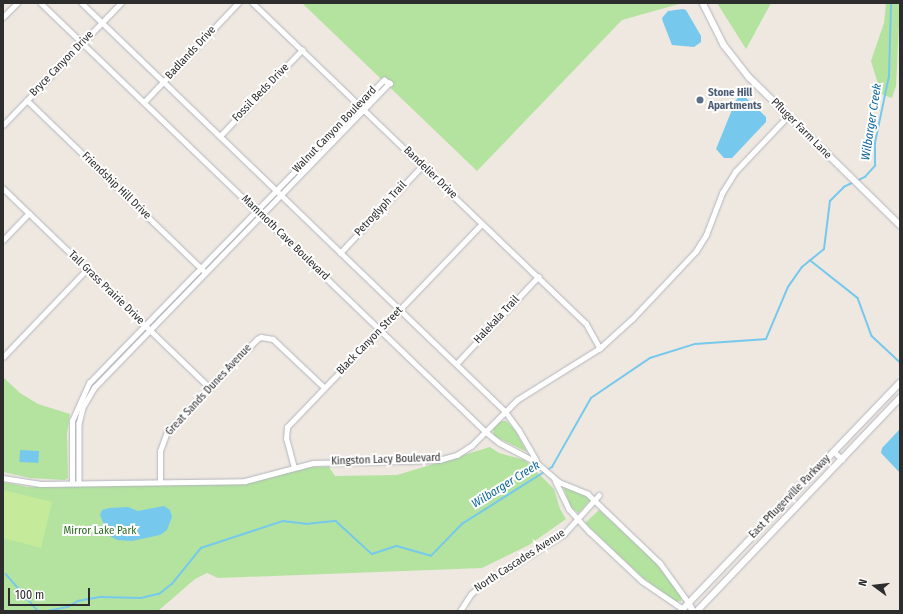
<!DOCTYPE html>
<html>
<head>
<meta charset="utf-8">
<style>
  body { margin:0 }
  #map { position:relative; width:903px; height:614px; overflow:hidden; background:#eee8e0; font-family:"Fira Sans Condensed",sans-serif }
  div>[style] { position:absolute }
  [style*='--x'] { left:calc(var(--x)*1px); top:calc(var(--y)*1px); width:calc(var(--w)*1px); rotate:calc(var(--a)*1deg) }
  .green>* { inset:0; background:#b3e39e }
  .pitch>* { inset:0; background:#c5ea9a }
  .water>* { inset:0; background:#76c9ed; transform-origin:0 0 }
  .stream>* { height:1.5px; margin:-0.75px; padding:0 0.75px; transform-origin:0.75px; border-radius:0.75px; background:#76c9ed }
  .roads { filter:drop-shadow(0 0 1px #b3b5c0) drop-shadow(0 0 1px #b3b5c0) }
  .minor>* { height:4.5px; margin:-2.25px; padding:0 2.25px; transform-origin:2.25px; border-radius:2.25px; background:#fff }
  .tertiary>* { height:5.5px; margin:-2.75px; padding:0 2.75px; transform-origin:2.75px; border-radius:2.75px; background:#fff }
  .secondary>* { height:6px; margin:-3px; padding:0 3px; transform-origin:3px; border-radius:3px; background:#fff }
  .dots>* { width:11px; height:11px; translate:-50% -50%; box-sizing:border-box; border:2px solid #fff; border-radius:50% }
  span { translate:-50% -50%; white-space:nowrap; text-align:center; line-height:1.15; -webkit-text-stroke:4px #fff; paint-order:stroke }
  .street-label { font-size:11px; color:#2d2d2d }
  .service-label { font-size:11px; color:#4e5e75; font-weight:700 }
  .left { translate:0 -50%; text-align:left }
  .park-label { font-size:11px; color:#2a6a1d }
  .water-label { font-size:12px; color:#10679d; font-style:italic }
  .frame { position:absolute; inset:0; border:4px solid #2d2d2d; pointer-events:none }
  .north { position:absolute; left:855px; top:566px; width:40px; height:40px; -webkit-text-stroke:3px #fff; paint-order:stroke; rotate:285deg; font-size:11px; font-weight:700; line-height:16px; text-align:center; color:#2d2d2d }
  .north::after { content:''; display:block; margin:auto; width:14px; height:18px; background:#2d2d2d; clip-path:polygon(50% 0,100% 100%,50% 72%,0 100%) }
  .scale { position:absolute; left:8px; top:588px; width:82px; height:18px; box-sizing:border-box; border:2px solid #2d2d2d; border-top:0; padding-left:5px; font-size:12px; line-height:14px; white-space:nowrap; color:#2d2d2d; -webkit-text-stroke:3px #fff; paint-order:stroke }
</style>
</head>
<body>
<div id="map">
  <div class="green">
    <div style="clip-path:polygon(302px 3px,679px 3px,679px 4px,622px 20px,477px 171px)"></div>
    <div style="clip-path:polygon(717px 3px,771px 3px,746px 49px)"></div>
    <div style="clip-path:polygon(886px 3px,900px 3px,896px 86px,892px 98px,881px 94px,871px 61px,884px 23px)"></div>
    <div style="clip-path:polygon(3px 377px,20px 393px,38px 404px,70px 414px,67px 433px,68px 478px,65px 480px,30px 478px,3px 472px)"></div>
    <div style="clip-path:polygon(500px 421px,506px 421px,515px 430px,527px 452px,494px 436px,493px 429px)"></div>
    <div style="clip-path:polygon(490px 447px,499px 453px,525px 460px,554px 489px,560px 509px,566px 519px,529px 545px,482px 568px,218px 578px,207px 573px,195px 579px,158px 611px,3px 611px,3px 482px,28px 487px,246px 484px,304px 467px,329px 467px,335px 476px,397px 475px)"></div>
    <div style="clip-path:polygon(563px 486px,582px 493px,590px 500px,579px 513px,571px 508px)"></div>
    <div style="clip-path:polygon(599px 510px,652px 558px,682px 597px,681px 601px,676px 602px,643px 578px,585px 523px)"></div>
  </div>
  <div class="pitch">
    <div style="clip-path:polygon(3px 490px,52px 502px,41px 548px,3px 538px)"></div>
  </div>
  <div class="water">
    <div style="clip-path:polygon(683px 9px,686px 10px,701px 36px,701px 42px,694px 47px,672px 45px,663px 22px,662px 18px,668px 11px)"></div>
    <div style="clip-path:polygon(742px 94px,766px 117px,766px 122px,732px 158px,724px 158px,716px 149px,736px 100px)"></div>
    <div style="clip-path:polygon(900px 429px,900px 473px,881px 453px,882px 448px)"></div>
    <div style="left:20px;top:450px;width:19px;height:12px;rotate:3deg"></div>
    <div style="clip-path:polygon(164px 506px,170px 510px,172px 517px,167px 530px,160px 535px,132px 541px,117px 540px,108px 535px,100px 515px,102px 510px,109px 508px,128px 507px,138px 511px)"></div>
  </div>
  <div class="stream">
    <div style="--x:857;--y:181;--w:9;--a:-27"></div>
    <div style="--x:865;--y:177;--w:15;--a:-48"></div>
    <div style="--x:875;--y:166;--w:23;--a:-90"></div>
    <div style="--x:875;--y:143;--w:68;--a:-78.2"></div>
    <div style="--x:889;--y:76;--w:73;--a:-88.4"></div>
    <div style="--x:810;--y:260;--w:61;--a:38.4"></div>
    <div style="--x:858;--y:298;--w:40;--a:69.8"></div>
    <div style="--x:872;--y:336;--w:38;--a:43"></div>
    <div style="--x:6;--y:574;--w:49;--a:49.1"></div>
    <div style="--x:47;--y:611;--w:21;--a:-11"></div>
    <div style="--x:68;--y:607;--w:12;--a:-31"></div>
    <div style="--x:78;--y:601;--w:22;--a:-10"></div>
    <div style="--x:100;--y:597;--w:41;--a:1.4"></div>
    <div style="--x:141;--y:598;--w:18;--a:-13"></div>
    <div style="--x:159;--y:594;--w:16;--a:-38"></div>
    <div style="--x:172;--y:584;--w:46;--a:-51.1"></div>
    <div style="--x:201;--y:548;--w:86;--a:-18.2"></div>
    <div style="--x:283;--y:521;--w:23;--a:7"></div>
    <div style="--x:306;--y:524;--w:30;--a:-6"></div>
    <div style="--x:336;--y:521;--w:49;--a:42.5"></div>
    <div style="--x:372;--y:554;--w:26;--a:-18"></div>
    <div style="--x:397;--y:546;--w:35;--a:16"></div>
    <div style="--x:431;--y:556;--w:45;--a:-45.9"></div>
    <div style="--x:462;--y:524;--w:107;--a:-32.3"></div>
    <div style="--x:552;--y:467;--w:79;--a:-60.5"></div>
    <div style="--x:591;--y:398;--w:71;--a:-34.1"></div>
    <div style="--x:650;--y:358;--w:47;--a:-17.3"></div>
    <div style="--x:695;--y:344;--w:71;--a:-4"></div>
    <div style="--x:766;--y:339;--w:56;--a:-67.1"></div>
    <div style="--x:788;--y:287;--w:24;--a:-55"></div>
    <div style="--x:802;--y:267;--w:28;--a:-39"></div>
    <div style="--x:824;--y:249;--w:48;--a:-82.9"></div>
    <div style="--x:830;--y:201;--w:20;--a:-45"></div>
    <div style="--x:844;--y:187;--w:11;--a:-27"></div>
  </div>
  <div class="roads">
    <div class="minor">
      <div style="--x:41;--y:3;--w:617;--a:43.95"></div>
      <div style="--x:485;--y:431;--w:19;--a:39"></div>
      <div style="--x:500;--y:443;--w:41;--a:27.8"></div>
      <div style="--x:536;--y:462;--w:30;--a:41"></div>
      <div style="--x:559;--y:482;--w:31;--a:22"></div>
      <div style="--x:588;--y:494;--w:100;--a:43.8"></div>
      <div style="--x:660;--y:563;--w:49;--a:54.1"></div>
      <div style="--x:82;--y:3;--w:588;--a:43.97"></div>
      <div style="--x:505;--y:411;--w:24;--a:54"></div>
      <div style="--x:519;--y:430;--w:34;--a:60"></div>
      <div style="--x:253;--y:3;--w:462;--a:43.9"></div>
      <div style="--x:586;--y:323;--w:29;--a:61"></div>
      <div style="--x:3;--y:17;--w:20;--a:-45"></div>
      <div style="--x:27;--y:100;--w:245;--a:44"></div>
      <div style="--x:144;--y:102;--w:137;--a:-46.5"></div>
      <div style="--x:3;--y:125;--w:170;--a:-46"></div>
      <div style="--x:220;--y:136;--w:119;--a:-46.4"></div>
      <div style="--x:3;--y:188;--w:288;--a:44"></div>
      <div style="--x:3;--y:240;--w:37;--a:-46"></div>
      <div style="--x:340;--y:253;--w:120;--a:-46.7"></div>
      <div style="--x:3;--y:357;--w:122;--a:-46.3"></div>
      <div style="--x:456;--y:364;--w:120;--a:-46.7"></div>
      <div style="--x:834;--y:452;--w:11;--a:41"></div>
      <div style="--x:294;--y:468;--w:30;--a:-105"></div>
      <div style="--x:286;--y:439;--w:12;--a:-85"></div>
      <div style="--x:287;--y:427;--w:281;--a:-46.2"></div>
      <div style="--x:3;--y:478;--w:38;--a:9"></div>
      <div style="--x:41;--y:484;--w:204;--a:-0.8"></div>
      <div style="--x:245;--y:481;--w:70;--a:-14.8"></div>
      <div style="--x:313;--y:463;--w:126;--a:-1.4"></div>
      <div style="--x:439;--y:460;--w:19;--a:-16"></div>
      <div style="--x:457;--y:455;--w:17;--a:-33"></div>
      <div style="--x:471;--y:446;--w:65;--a:-45"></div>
      <div style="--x:517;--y:400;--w:98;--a:-32.1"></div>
      <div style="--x:600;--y:348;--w:43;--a:-42.2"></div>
      <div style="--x:632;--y:319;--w:93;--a:-46.7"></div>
      <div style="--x:696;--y:251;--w:19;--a:-58"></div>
      <div style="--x:706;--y:235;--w:45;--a:-69.1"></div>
      <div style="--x:722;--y:193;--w:25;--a:-58"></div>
      <div style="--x:735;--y:172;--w:77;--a:-46.6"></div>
      <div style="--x:555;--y:480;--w:32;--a:64"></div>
      <div style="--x:569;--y:509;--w:31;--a:48"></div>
      <div style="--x:590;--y:532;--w:71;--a:43.3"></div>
      <div style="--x:642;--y:581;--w:50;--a:34.3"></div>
      <div style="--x:160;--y:482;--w:31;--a:-90"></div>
      <div style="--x:160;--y:451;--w:20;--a:-70"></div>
      <div style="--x:167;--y:432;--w:129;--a:-45.9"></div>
      <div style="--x:257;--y:339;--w:4;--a:-27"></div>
      <div style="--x:261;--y:337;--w:12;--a:9"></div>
      <div style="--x:273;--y:339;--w:71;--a:43.3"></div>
      <div style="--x:72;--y:483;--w:62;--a:-90"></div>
      <div style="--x:72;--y:421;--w:42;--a:-65.9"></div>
      <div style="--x:89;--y:383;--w:423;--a:-45.8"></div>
      <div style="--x:384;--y:80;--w:7;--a:27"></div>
      <div style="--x:390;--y:83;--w:424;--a:134.1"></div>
      <div style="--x:95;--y:387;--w:24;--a:120"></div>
      <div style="--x:83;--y:408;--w:16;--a:104"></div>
      <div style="--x:79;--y:424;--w:59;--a:90"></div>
      <div style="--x:460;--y:611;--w:20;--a:-57"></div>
      <div style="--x:471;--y:594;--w:16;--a:-40"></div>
      <div style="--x:483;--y:584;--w:95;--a:-31.7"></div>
      <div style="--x:564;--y:534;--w:52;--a:-48.1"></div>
    </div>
    <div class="tertiary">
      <div style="--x:703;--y:3;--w:47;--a:63.4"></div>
      <div style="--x:724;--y:45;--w:41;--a:52"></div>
      <div style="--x:749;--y:77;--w:211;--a:44.4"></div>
      <div style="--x:689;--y:603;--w:9;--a:63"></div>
    </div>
    <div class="secondary">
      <div style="--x:681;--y:611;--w:316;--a:-46.2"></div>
      <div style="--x:697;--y:611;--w:294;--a:-46.4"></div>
    </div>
  </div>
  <div class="dots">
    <div style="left:700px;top:100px;background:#5c6f8a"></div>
  </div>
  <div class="street-label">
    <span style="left:191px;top:53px;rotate:-47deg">Badlands Drive</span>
    <span style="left:62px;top:64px;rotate:-46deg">Bryce Canyon Drive</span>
    <span style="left:261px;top:93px;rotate:-46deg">Fossil Beds Drive</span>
    <span style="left:801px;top:129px;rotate:45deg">Pfluger Farm Lane</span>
    <span style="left:335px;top:130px;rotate:-46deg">Walnut Canyon Boulevard</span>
    <span style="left:430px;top:173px;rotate:44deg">Bandelier Drive</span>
    <span style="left:116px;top:186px;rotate:44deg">Friendship Hill Drive</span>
    <span style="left:381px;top:209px;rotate:-47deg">Petroglyph Trail</span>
    <span style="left:285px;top:238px;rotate:44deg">Mammoth Cave Boulevard</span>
    <span style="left:106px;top:288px;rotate:44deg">Tall Grass Prairie Drive</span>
    <span style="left:497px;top:320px;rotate:-47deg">Halekala Trail</span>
    <span style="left:370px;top:341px;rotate:-46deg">Black Canyon Street</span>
    <span style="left:209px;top:390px;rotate:-47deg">Great Sands Dunes Avenue</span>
    <span style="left:386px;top:460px;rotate:-2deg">Kingston Lacy Boulevard</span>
    <span style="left:790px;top:497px;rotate:-46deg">East Pflugerville Parkway</span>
    <span style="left:520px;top:561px;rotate:-33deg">North Cascades Avenue</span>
  </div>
  <div class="service-label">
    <span class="left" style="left:708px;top:100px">Stone Hill<br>Apartments</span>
  </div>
  <div class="park-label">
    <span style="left:100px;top:531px">Mirror Lake Park</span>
  </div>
  <div class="water-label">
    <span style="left:872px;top:122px;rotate:-81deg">Wilbarger Creek</span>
    <span style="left:506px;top:485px;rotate:-32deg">Wilbarger Creek</span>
  </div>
  <div class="frame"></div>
  <div class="north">N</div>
  <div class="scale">100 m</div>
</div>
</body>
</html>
